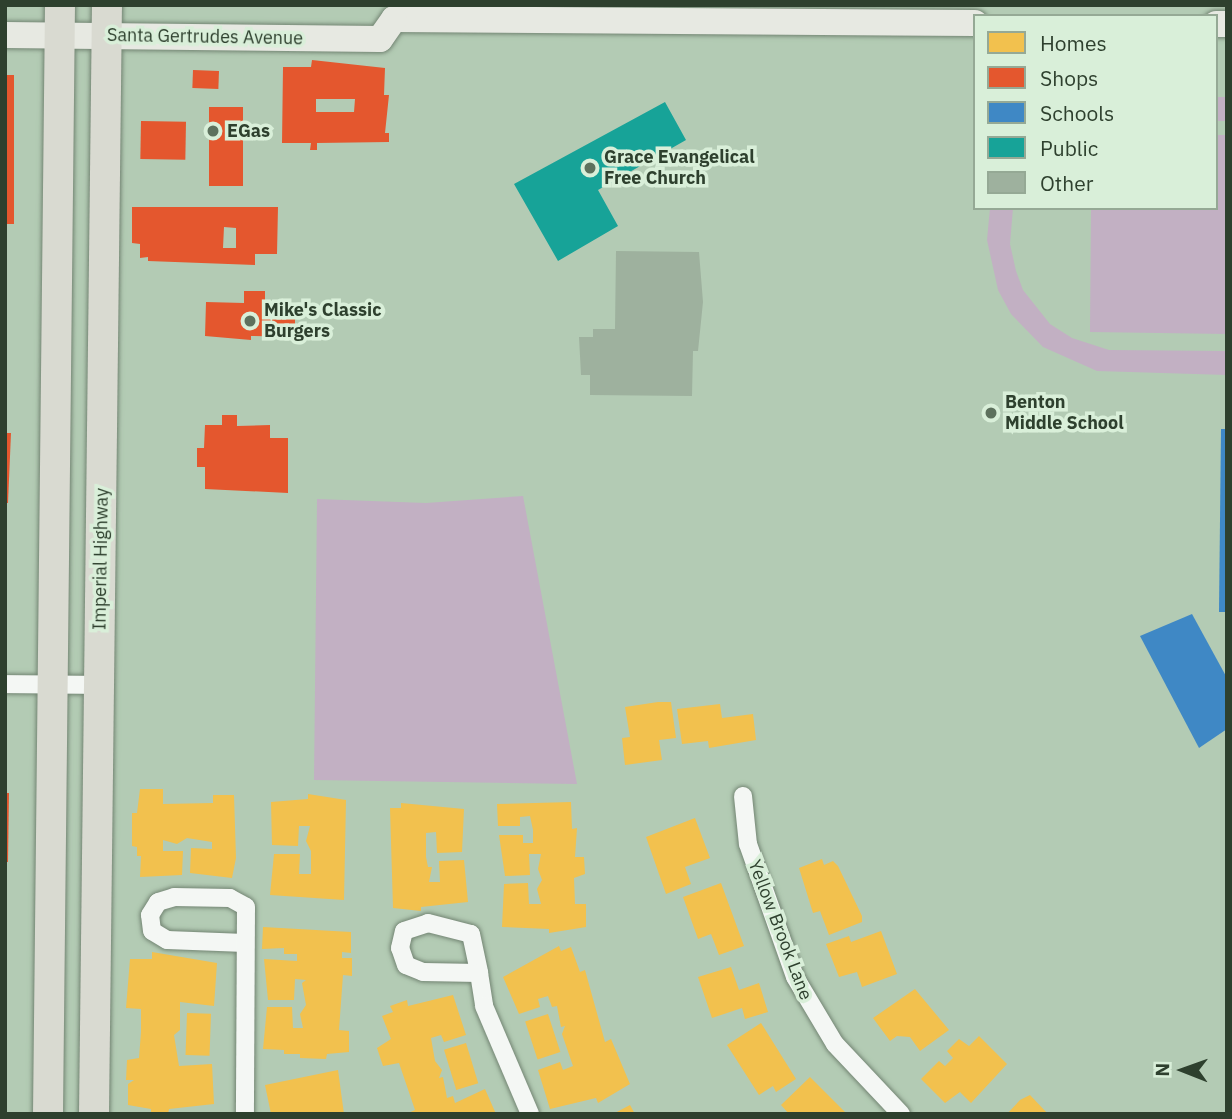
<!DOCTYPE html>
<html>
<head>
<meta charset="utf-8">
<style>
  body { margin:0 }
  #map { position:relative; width:1232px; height:1119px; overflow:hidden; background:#b3cbb4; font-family:"IBM Plex Sans",sans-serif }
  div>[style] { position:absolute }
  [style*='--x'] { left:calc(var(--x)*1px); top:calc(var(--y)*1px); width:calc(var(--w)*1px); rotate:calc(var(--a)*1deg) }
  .green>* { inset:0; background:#c2b0c3; transform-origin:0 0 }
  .homes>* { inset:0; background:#f2c14e; transform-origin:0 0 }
  .shops>* { inset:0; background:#e4572e; transform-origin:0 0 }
  .schools>* { inset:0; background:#3f88c5 }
  .public>* { inset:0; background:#17a398 }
  .building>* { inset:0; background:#9eb19e }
  .roads { filter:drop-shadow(0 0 2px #738573) drop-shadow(0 0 2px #738573) }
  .minor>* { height:18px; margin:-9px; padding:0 9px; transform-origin:9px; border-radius:9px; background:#f4f7f4 }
  .secondary>* { height:26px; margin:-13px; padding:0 13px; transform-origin:13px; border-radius:13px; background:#e7e9e2 }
  .primary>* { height:30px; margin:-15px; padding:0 15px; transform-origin:15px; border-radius:15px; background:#d9dad1 }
  .dots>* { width:19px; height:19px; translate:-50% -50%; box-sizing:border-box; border:4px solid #d9efd9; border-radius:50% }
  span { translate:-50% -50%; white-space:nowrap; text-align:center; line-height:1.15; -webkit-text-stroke:7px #d9efd9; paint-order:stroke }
  .street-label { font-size:18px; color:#2e402e }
  .poi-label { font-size:18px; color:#2e402e; font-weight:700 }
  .left { translate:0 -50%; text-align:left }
  .frame { position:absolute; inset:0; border:7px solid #2e402e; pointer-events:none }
  .legend { position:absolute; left:973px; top:14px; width:245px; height:196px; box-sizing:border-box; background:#d9efd9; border:2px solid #95a995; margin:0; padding:9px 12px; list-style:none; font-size:21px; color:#2e402e }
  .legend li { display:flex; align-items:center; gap:14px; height:35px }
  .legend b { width:35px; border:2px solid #95a995 }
  .north { position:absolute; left:1148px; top:1035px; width:70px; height:70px; -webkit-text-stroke:5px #d9efd9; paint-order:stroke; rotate:271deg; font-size:19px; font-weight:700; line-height:28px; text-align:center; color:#2e402e }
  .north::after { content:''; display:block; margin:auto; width:24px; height:32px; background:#2e402e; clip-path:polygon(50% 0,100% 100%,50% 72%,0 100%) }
</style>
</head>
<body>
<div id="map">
  <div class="green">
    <div style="left:1216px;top:97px;width:11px;height:24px"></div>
    <div style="clip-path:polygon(1216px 135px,1227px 135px,1227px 334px,1090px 332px,1091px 208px,1216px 208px)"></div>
    <div style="clip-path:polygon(990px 208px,1013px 208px,1010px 244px,1016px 271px,1023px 290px,1050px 324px,1072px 338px,1109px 350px,1227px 351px,1227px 375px,1097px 371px,1043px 347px,1011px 314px,998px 290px,987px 240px)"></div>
    <div style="clip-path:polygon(523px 496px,577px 784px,314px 780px,317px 499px,426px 503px)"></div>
  </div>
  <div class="homes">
    <div style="clip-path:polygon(658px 702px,671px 702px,676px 738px,659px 740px,662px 760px,625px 765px,622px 738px,630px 737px,625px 707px)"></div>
    <div style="clip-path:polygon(720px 704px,722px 718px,753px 714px,756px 740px,709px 748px,708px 741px,682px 744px,677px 709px)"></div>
    <div style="clip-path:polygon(140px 789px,163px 789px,163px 804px,213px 803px,213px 795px,234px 795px,236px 858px,232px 878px,190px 873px,191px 848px,212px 849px,212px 842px,187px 838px,177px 844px,163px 840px,163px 851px,183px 851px,182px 875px,140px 877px,141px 856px,137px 856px,137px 847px,132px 846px,132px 813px,137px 813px)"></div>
    <div style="clip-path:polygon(308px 794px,346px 800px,344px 900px,270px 895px,274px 854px,300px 854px,299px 874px,311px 874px,311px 851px,306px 841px,310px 826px,299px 826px,298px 846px,272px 845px,271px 802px,308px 799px)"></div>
    <div style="clip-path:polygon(571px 802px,572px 829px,577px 828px,575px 857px,584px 857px,585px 874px,574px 878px,575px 904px,586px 904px,586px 927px,549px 933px,549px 929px,502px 927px,504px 884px,528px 883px,529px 904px,541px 904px,537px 889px,542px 880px,538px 869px,541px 854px,529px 854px,530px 875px,505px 876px,499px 835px,523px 835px,523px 843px,533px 843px,533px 830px,530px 816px,520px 817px,520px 826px,498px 826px,497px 804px)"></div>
    <div style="clip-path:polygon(401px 803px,464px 809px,462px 852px,437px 853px,436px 832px,426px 833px,426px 857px,428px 867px,432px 867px,429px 882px,440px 882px,439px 861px,464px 860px,468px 902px,421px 907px,421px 911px,393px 908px,390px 808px,401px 808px)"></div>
    <div style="clip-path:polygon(695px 818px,710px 858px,685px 867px,691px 884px,666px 894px,646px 837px)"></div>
    <div style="clip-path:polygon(822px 859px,824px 865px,833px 861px,838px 866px,862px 916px,862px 922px,829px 935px,820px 911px,813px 913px,799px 868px)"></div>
    <div style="clip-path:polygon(721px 883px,744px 946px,719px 955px,711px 934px,698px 939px,683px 897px)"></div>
    <div style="clip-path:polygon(263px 927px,351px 932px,351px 953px,342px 952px,342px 958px,352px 958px,352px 976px,343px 975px,339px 1030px,349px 1031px,349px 1052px,327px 1054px,326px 1059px,300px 1058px,300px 1054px,284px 1054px,284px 1050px,263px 1049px,267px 1007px,292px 1007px,293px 1028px,303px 1028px,300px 1014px,306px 1005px,302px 983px,306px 980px,295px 979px,294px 1000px,268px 1000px,264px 959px,297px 961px,297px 954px,284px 954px,284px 948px,262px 949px)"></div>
    <div style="clip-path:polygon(881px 931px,897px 974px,862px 987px,857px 972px,839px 977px,826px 944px,849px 936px,851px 942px)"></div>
    <div style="clip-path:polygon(559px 946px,561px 951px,571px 947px,580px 972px,585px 970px,605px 1042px,611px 1039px,630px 1084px,598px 1103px,596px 1098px,550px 1109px,538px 1070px,560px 1062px,563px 1070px,573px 1066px,562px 1034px,565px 1026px,561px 1027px,557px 1006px,552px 1007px,548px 996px,538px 999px,540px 1007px,519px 1014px,503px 977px)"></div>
    <div style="clip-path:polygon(152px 952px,217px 963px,214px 1006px,180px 1002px,180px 1030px,174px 1035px,179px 1066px,212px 1064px,214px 1104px,169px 1109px,168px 1114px,151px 1114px,151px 1109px,128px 1105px,128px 1084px,134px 1080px,126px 1080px,127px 1060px,139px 1058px,141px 1032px,141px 1009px,126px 1008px,130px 959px,152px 959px)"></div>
    <div style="clip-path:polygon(731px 967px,739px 990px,759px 983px,768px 1012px,745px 1019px,742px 1008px,712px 1018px,698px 977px)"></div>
    <div style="clip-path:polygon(915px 989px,949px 1030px,920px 1051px,910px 1037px,897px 1036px,890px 1041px,873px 1018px)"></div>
    <div style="clip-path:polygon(453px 995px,466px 1035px,444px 1042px,441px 1035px,431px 1038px,435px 1061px,442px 1070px,439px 1078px,443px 1077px,447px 1098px,453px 1096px,455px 1103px,485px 1089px,496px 1114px,406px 1114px,415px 1110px,399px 1063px,383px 1066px,377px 1048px,391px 1039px,382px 1016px,393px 1012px,390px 1006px,407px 1000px,408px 1006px)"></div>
    <div style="left:187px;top:1013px;width:24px;height:42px;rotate:2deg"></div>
    <div style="left:548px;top:1014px;width:40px;height:24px;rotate:72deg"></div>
    <div style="clip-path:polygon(761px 1023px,796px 1079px,776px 1092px,773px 1086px,759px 1095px,727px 1045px)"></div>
    <div style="clip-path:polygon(979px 1036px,1007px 1064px,971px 1103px,960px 1092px,945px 1103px,921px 1079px,939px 1061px,945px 1066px,953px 1058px,947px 1051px,959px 1039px,969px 1046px)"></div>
    <div style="left:466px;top:1043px;width:42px;height:23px;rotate:73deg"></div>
    <div style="clip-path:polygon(338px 1070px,344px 1114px,271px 1114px,265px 1085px)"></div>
    <div style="clip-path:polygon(810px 1077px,847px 1114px,789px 1114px,781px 1105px)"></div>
    <div style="clip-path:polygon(1030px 1095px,1048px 1114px,1007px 1114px,1020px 1100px)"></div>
    <div style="clip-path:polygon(630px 1105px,635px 1114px,613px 1114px)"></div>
  </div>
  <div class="shops">
    <div style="clip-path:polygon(evenodd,312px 60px,385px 68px,384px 95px,389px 95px,385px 133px,389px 133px,389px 142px,317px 143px,317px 150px,310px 150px,311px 143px,282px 143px,283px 67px,311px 67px,312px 60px,316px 99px,355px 99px,354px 112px,316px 112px,316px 99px)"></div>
    <div style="left:193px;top:70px;width:26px;height:18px;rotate:2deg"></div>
    <div style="left:5px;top:75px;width:9px;height:149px"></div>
    <div style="left:209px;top:107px;width:34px;height:79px"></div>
    <div style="left:141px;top:121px;width:45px;height:38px;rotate:1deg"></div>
    <div style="clip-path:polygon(evenodd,132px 207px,278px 207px,277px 254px,255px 254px,255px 265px,148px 261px,148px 257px,140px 258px,140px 244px,132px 243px,132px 207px,224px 227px,236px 228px,236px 248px,223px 248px,224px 227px)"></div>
    <div style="clip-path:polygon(244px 291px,265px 291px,265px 303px,295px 306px,295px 337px,251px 336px,251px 340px,205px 336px,206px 302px,244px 303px)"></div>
    <div style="clip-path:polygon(222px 415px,237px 415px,237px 426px,270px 425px,270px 438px,288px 438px,288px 493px,205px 489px,205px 467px,197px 467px,197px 448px,204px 448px,205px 425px,222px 425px)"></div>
    <div style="clip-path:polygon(5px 433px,11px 433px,8px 503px,5px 503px)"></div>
    <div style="clip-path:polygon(5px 793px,9px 793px,8px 862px,5px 862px)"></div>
  </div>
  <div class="schools">
    <div style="clip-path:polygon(1221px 429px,1227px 429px,1227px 612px,1219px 612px)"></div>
    <div style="clip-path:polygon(1192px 614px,1227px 678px,1227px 729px,1199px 748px,1140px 636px)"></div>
  </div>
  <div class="public">
    <div style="clip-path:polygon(665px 102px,686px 140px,598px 190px,618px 226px,558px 261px,514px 184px)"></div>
  </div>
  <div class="building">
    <div style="clip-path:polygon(616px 251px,699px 252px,703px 302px,698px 351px,693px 351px,692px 396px,590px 395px,590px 375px,581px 375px,579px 337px,593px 337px,593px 329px,615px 329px)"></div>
  </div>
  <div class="roads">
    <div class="minor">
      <div style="--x:5;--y:684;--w:94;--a:0.6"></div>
      <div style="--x:743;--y:796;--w:48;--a:84.1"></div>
      <div style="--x:748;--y:844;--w:141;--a:70.5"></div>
      <div style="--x:795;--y:977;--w:78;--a:59.2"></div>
      <div style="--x:835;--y:1044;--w:96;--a:46.7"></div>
      <div style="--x:245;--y:943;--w:78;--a:-177.8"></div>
      <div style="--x:167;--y:940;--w:17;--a:-149"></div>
      <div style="--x:152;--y:931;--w:16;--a:-97"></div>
      <div style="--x:150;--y:915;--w:15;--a:-58"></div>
      <div style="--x:158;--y:902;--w:17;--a:-17"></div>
      <div style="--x:174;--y:897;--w:56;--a:1"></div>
      <div style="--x:230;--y:898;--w:18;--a:29"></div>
      <div style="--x:246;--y:907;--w:207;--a:90.3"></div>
      <div style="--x:479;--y:973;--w:56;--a:-179"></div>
      <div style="--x:423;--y:972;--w:18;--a:-158"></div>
      <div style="--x:406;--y:965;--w:18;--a:-109"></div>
      <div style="--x:400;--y:948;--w:17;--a:-77"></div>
      <div style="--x:404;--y:931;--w:25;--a:-18"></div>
      <div style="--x:428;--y:923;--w:44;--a:14.3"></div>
      <div style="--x:471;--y:934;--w:40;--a:78"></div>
      <div style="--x:479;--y:973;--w:33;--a:81"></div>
      <div style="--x:484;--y:1006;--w:117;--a:66.9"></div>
    </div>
    <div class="secondary">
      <div style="--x:394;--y:19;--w:581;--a:0.39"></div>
      <div style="--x:1216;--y:24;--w:11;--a:0"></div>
      <div style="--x:5;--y:35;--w:375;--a:0.6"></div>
      <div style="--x:380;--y:39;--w:24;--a:-55"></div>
    </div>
    <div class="primary">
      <div style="--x:48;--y:1114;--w:1109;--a:-89.38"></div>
      <div style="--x:94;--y:1114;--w:1109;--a:-89.33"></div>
    </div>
  </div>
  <div class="dots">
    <div style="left:213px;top:131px;background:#5d715d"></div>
    <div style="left:590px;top:168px;background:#5d715d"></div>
    <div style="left:250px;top:321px;background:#5d715d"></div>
    <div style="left:991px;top:413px;background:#5d715d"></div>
  </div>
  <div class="street-label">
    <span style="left:205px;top:37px;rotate:1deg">Santa Gertrudes Avenue</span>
    <span style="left:101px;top:559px;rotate:-89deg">Imperial Highway</span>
    <span style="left:780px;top:930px;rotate:69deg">Yellow Brook Lane</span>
  </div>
  <div class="poi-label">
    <span class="left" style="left:227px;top:131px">EGas</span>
    <span class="left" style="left:604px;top:168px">Grace Evangelical<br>Free Church</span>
    <span class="left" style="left:264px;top:321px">Mike's Classic<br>Burgers</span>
    <span class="left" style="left:1005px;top:413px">Benton<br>Middle School</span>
  </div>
  <div class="frame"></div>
  <ul class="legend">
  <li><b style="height:19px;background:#f2c14e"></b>Homes</li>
  <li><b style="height:19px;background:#e4572e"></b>Shops</li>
  <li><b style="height:19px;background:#3f88c5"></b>Schools</li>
  <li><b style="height:19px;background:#17a398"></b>Public</li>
  <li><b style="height:19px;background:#9eb19e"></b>Other</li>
  </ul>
  <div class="north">N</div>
</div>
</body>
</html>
